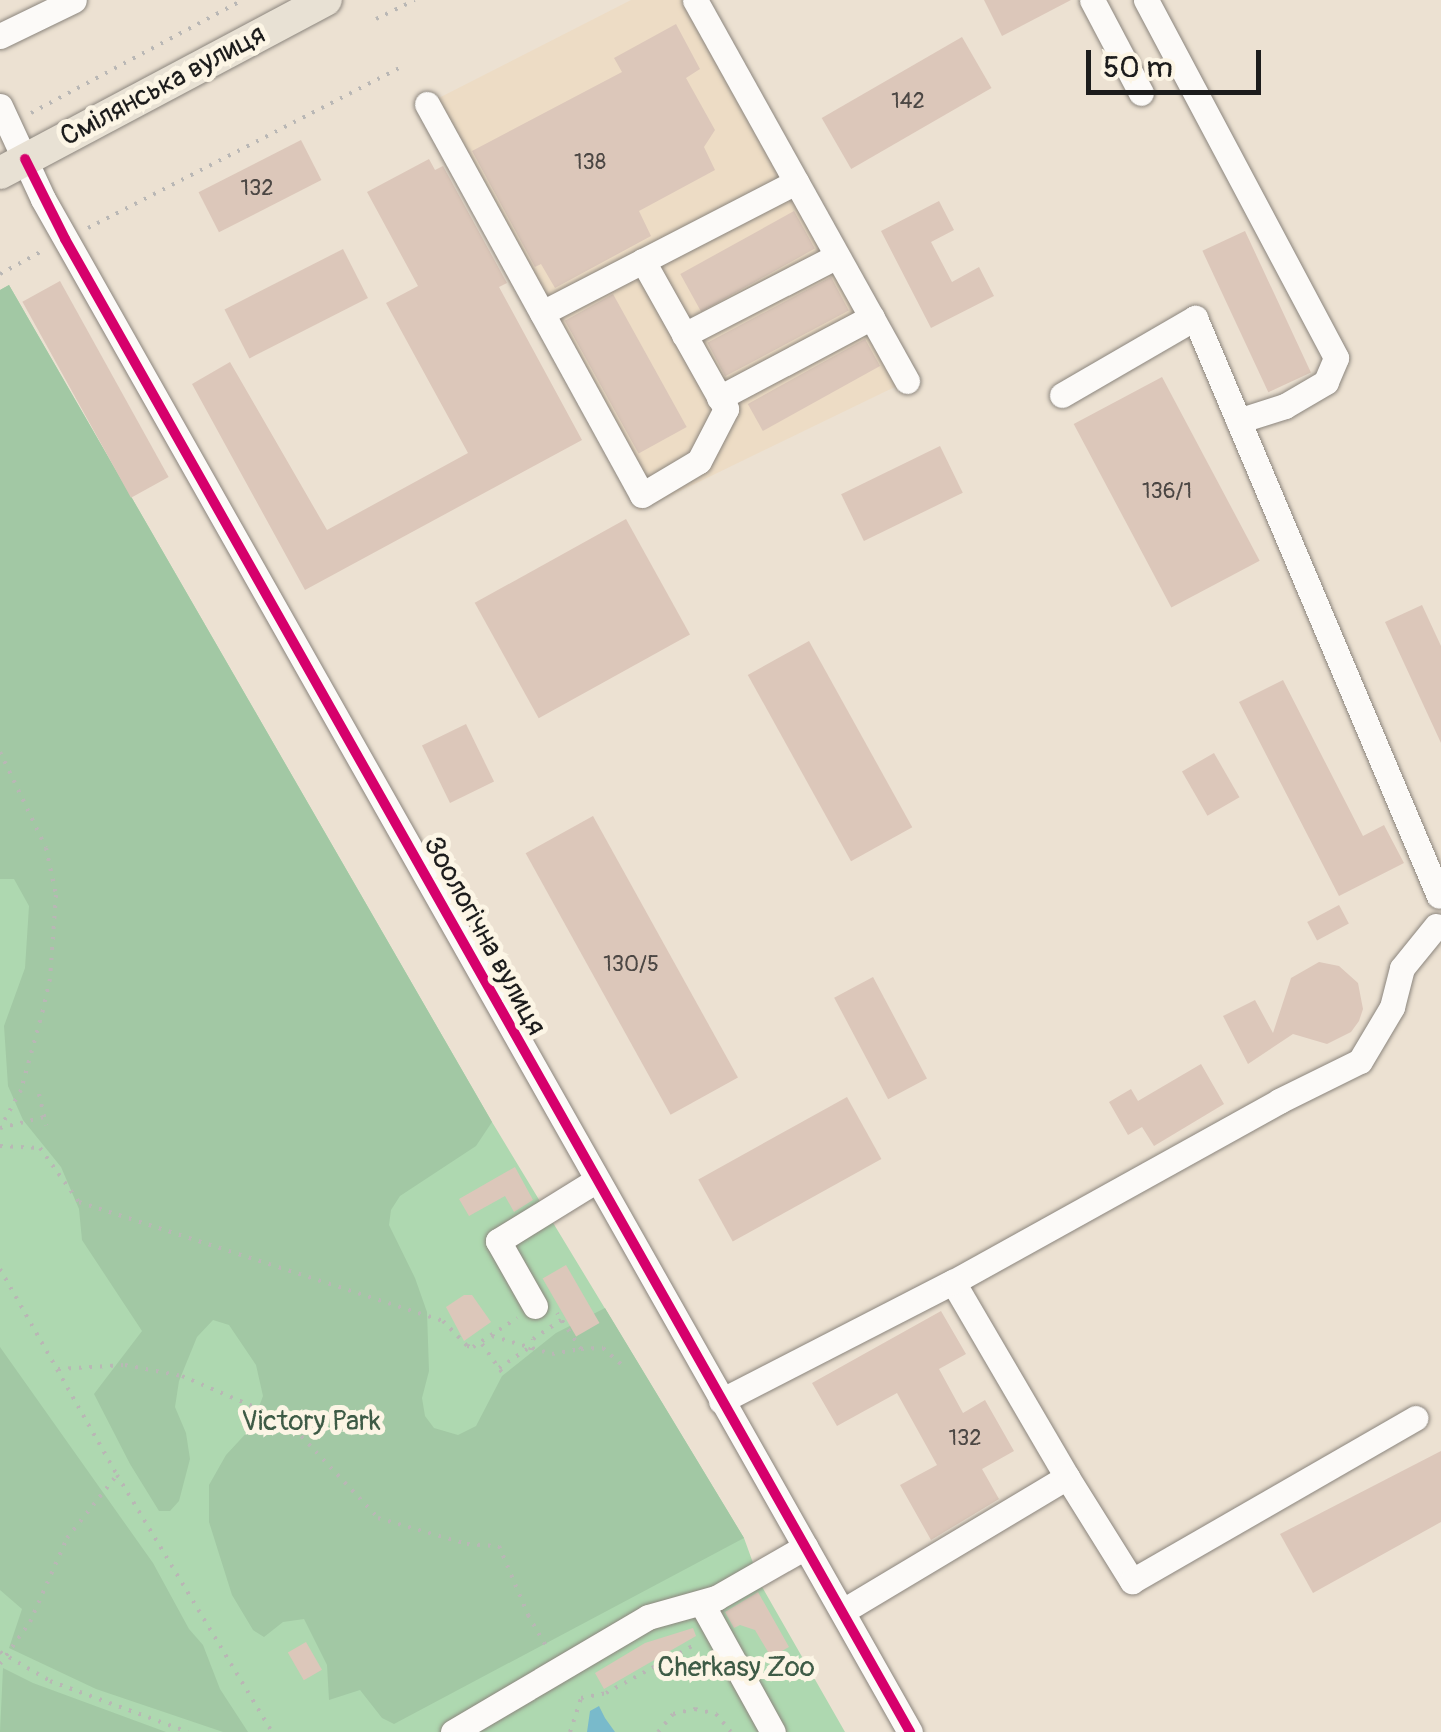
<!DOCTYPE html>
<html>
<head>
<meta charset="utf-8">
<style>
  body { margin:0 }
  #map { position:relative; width:1441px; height:1732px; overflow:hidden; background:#ece1d2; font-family:Pangolin,sans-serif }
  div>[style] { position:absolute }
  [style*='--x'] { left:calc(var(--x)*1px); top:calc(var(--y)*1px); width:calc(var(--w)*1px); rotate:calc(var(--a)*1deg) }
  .built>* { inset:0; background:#eddcc5 }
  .green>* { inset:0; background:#aed8b0 }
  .forest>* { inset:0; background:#a2c8a4 }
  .water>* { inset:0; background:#79bacb }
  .building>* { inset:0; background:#dcc7ba; transform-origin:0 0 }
  .path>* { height:4px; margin-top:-2px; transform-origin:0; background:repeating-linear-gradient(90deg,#b9b7b5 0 2.5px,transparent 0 10.5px) }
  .roads { filter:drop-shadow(0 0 2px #8b857d) drop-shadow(0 0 2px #8b857d) }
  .minor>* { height:25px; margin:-12.5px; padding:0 12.5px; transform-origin:12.5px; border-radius:12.5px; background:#fcfaf8 }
  .major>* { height:32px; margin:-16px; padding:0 16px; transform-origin:16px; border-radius:16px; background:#e8e1d4 }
  .cycleway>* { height:10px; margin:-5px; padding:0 5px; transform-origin:5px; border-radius:5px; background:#d6006c }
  span { translate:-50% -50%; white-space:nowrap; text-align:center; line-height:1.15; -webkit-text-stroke:10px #fcf5e5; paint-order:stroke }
  .number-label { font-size:22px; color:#4c4744 }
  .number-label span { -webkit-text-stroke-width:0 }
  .street-label { font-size:28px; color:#1c1c1c }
  .park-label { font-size:28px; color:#3e5b46 }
  .scale { position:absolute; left:1086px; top:50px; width:175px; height:45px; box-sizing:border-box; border:5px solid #1c1c1c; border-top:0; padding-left:12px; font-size:30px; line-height:35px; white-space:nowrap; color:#1c1c1c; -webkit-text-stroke:8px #fcf5e5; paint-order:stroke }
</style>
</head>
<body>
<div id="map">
  <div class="built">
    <div style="clip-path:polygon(631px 0,695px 0,907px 381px,639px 511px,542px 313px,427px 104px)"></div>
  </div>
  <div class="green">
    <div style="clip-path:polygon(9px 285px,492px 1122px,744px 1538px,761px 1585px,845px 1732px,0 1732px,0 290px)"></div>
  </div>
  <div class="forest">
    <div style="clip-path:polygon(9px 285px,492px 1122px,476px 1146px,400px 1196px,391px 1210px,389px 1225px,415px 1278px,427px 1312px,429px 1371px,422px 1398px,425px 1416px,434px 1428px,458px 1435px,476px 1426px,502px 1376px,556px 1333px,605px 1308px,744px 1538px,394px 1724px,382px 1718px,360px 1690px,329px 1700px,327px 1665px,304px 1619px,283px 1622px,264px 1637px,253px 1630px,232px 1595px,209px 1522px,209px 1485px,226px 1455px,251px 1428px,263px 1396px,256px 1365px,229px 1325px,213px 1320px,197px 1337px,179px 1381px,175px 1407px,186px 1433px,190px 1459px,179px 1501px,170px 1511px,159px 1511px,130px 1464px,94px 1394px,142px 1331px,82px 1240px,79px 1209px,61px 1167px,23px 1120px,8px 1086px,4px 1026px,25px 968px,29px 906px,14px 879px,0 879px,0 290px)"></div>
    <div style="clip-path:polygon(0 1347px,153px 1563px,189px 1629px,203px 1645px,220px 1689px,248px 1732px,223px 1732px,96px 1689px,9px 1648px,22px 1609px,0 1590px)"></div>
    <div style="clip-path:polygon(3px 1668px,33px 1683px,166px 1732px,0 1732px)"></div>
  </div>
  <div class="water">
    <div style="clip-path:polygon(599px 1706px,605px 1718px,615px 1732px,587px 1732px,590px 1711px)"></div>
  </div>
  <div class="building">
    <div style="clip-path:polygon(984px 0,1071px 0,1002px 36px)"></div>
    <div style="clip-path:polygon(676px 24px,700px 69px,686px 78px,715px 130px,704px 147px,715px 170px,639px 211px,651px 236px,555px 288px,541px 264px,535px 267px,472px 151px,622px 72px,614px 58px)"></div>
    <div style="left:962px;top:37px;width:59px;height:162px;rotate:60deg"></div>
    <div style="left:301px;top:140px;width:45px;height:115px;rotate:63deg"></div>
    <div style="clip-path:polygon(429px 159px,435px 170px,443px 166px,507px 283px,499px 287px,582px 440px,305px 590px,192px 384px,230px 362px,327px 530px,468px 453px,386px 303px,418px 286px,367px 192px)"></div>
    <div style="clip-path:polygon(939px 201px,954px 230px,931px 242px,952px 282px,979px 267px,994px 296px,931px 328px,881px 231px)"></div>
    <div style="left:794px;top:211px;width:43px;height:130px;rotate:61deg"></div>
    <div style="left:1245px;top:231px;width:156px;height:47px;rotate:65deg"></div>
    <div style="left:343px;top:249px;width:55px;height:133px;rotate:63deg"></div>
    <div style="left:831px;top:277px;width:38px;height:140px;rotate:62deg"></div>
    <div style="left:60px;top:281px;width:224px;height:43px;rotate:61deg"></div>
    <div style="left:613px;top:294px;width:152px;height:55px;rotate:61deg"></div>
    <div style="left:865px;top:339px;width:31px;height:134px;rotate:61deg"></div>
    <div style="left:1162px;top:377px;width:208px;height:100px;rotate:62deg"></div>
    <div style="left:940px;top:446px;width:52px;height:110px;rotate:64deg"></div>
    <div style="left:626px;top:519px;width:132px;height:173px;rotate:61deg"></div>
    <div style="clip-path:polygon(1422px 605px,1441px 646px,1441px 743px,1385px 622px)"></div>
    <div style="left:809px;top:641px;width:213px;height:70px;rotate:61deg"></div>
    <div style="clip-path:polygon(1283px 680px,1363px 836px,1384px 825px,1404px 863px,1339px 896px,1239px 702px)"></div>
    <div style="left:466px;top:724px;width:64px;height:49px;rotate:64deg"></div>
    <div style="left:1214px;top:753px;width:51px;height:37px;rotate:60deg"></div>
    <div style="left:593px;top:816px;width:299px;height:77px;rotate:61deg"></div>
    <div style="left:1339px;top:905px;width:21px;height:36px;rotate:62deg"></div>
    <div style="clip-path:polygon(1319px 962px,1339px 966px,1358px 983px,1363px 1009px,1359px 1021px,1351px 1032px,1327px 1044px,1293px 1034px,1248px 1064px,1223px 1016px,1255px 1000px,1273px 1033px,1291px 978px)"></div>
    <div style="left:873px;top:977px;width:115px;height:44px;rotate:62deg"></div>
    <div style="clip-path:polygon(1201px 1064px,1224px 1104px,1154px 1146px,1142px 1127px,1128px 1135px,1109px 1102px,1131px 1089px,1138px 1101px)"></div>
    <div style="left:847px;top:1097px;width:71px;height:170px;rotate:61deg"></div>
    <div style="clip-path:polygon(515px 1167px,533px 1200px,514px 1212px,505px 1196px,469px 1216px,459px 1199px)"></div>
    <div style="left:566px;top:1265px;width:67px;height:27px;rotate:60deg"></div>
    <div style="clip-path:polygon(464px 1295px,472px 1295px,491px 1322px,464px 1341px,446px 1307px)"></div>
    <div style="clip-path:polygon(941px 1311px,966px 1354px,939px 1369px,963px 1413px,985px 1400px,1014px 1451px,982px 1469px,999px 1499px,931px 1540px,900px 1485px,937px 1465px,897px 1393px,837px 1426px,812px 1383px)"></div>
    <div style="clip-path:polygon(1441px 1451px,1441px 1522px,1313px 1593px,1280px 1534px)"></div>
    <div style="clip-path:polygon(758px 1592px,789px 1647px,771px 1657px,755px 1630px,740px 1625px,734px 1628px,725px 1612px)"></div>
    <div style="clip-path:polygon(693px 1628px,696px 1636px,604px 1689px,595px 1673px,645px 1643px)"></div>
    <div style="left:306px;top:1642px;width:32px;height:21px;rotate:60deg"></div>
  </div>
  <div class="path">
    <div style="--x:376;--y:19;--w:43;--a:-26"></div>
    <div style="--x:31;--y:113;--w:240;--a:-28.1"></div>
    <div style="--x:88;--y:228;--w:356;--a:-27.2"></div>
    <div style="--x:0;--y:274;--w:50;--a:-28.6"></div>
    <div style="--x:0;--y:752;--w:106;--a:64.4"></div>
    <div style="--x:46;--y:848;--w:48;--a:78"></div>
    <div style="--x:56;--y:895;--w:84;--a:94.1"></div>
    <div style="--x:50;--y:979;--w:32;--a:103"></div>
    <div style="--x:43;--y:1010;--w:83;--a:105.4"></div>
    <div style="--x:21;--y:1090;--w:43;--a:118.9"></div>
    <div style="--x:39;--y:1094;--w:32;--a:77"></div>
    <div style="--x:0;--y:1128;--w:45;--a:-14"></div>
    <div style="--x:0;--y:1146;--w:40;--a:2.9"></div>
    <div style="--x:40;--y:1148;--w:67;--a:54.2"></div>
    <div style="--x:79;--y:1202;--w:383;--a:18.1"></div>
    <div style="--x:443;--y:1321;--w:35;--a:46"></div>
    <div style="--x:467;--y:1346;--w:6;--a:9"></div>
    <div style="--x:473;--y:1347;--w:53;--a:-33.4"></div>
    <div style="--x:0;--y:1269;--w:237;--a:60.4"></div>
    <div style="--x:117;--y:1475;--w:300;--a:58.9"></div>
    <div style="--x:492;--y:1336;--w:63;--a:16.7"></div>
    <div style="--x:552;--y:1354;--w:29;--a:-10"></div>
    <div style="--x:581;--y:1349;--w:43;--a:-123.7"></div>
    <div style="--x:482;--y:1344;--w:35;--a:55"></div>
    <div style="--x:581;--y:1349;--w:22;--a:-3"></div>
    <div style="--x:603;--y:1348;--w:24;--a:42"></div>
    <div style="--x:530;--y:1350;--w:11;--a:-75"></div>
    <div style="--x:533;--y:1339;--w:34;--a:-34"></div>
    <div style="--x:499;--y:1368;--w:34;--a:-34"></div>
    <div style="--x:58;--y:1369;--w:67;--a:-3.4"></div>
    <div style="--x:125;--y:1365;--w:58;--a:10.9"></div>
    <div style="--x:182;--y:1376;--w:114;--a:23.2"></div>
    <div style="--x:287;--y:1421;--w:133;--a:46.8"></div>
    <div style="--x:378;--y:1518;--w:93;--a:16.3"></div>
    <div style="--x:467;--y:1544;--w:32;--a:4"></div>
    <div style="--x:499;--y:1546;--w:75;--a:67.2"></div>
    <div style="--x:528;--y:1615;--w:39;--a:60"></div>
    <div style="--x:0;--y:1652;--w:58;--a:30.1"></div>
    <div style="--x:50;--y:1681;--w:147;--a:20.3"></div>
    <div style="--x:0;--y:1664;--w:52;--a:-54.5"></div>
    <div style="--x:30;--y:1622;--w:92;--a:-66.2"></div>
    <div style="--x:67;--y:1538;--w:80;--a:-51.6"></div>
    <div style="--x:570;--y:1732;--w:36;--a:-72"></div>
    <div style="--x:581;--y:1698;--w:25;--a:-11"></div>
    <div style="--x:606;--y:1693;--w:102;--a:-28.6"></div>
    <div style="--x:658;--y:1732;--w:23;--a:-50"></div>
    <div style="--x:673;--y:1714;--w:23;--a:-13"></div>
    <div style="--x:695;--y:1709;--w:22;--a:13"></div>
    <div style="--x:716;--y:1714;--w:23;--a:50"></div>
  </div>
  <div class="roads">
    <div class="minor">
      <div style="--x:695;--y:0;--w:436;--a:60.9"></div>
      <div style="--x:1092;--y:0;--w:105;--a:62.2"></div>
      <div style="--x:1146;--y:0;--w:405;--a:62"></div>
      <div style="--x:1336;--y:358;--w:26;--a:113"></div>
      <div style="--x:1326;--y:382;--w:48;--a:149.7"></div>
      <div style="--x:1285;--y:406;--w:49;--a:162.3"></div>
      <div style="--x:0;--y:36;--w:82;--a:-25.9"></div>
      <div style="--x:427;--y:104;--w:446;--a:61.2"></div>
      <div style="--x:642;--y:495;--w:66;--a:-30.8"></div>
      <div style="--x:699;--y:461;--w:59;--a:-62.6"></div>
      <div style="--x:726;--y:409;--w:170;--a:-119.3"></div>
      <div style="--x:0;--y:106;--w:102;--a:65.2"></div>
      <div style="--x:43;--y:199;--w:1761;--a:60.51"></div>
      <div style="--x:542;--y:313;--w:286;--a:-27.3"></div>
      <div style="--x:684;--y:335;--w:172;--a:-27.3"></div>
      <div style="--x:1062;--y:395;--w:154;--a:-30.1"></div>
      <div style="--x:1195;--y:318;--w:627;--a:67.11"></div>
      <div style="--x:719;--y:398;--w:173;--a:-27.9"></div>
      <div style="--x:953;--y:1282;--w:226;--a:59.7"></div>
      <div style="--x:535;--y:1306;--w:75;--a:-119.6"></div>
      <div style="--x:498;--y:1241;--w:114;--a:-31.7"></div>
      <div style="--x:721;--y:1401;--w:261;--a:-27.2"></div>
      <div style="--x:953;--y:1282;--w:373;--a:-29"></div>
      <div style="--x:1279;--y:1101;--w:90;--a:-26.3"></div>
      <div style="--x:1360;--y:1061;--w:63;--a:-59.3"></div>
      <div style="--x:1392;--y:1007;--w:40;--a:-75.6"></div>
      <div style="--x:1402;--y:968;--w:54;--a:-51"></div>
      <div style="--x:702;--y:1604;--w:146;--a:61"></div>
      <div style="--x:843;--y:1611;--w:261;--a:-30.9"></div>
      <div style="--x:1067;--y:1477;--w:123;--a:58"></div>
      <div style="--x:1132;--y:1581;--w:327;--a:-29.9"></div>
      <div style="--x:453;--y:1732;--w:226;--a:-30.5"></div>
      <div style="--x:648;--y:1617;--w:71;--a:-15.6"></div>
      <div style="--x:716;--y:1598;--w:103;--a:-29.8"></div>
    </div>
    <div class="major">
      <div style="--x:0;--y:173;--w:369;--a:-28"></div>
    </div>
  </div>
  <div class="cycleway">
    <div style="--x:25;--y:159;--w:89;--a:63.4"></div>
    <div style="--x:65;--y:239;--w:1716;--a:60.49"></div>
  </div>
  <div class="number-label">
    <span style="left:908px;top:102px">142</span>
    <span style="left:590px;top:163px">138</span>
    <span style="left:257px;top:189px">132</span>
    <span style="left:1167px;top:492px">136/1</span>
    <span style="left:631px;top:965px">130/5</span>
    <span style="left:965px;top:1439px">132</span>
  </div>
  <div class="street-label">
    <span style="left:163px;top:86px;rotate:-28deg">Смілянська вулиця</span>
    <span style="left:484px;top:936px;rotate:61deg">Зоологічна вулиця</span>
  </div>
  <div class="park-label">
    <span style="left:311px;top:1422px">Victory Park</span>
    <span style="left:736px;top:1668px">Cherkasy Zoo</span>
  </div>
  <div class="scale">50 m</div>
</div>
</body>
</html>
